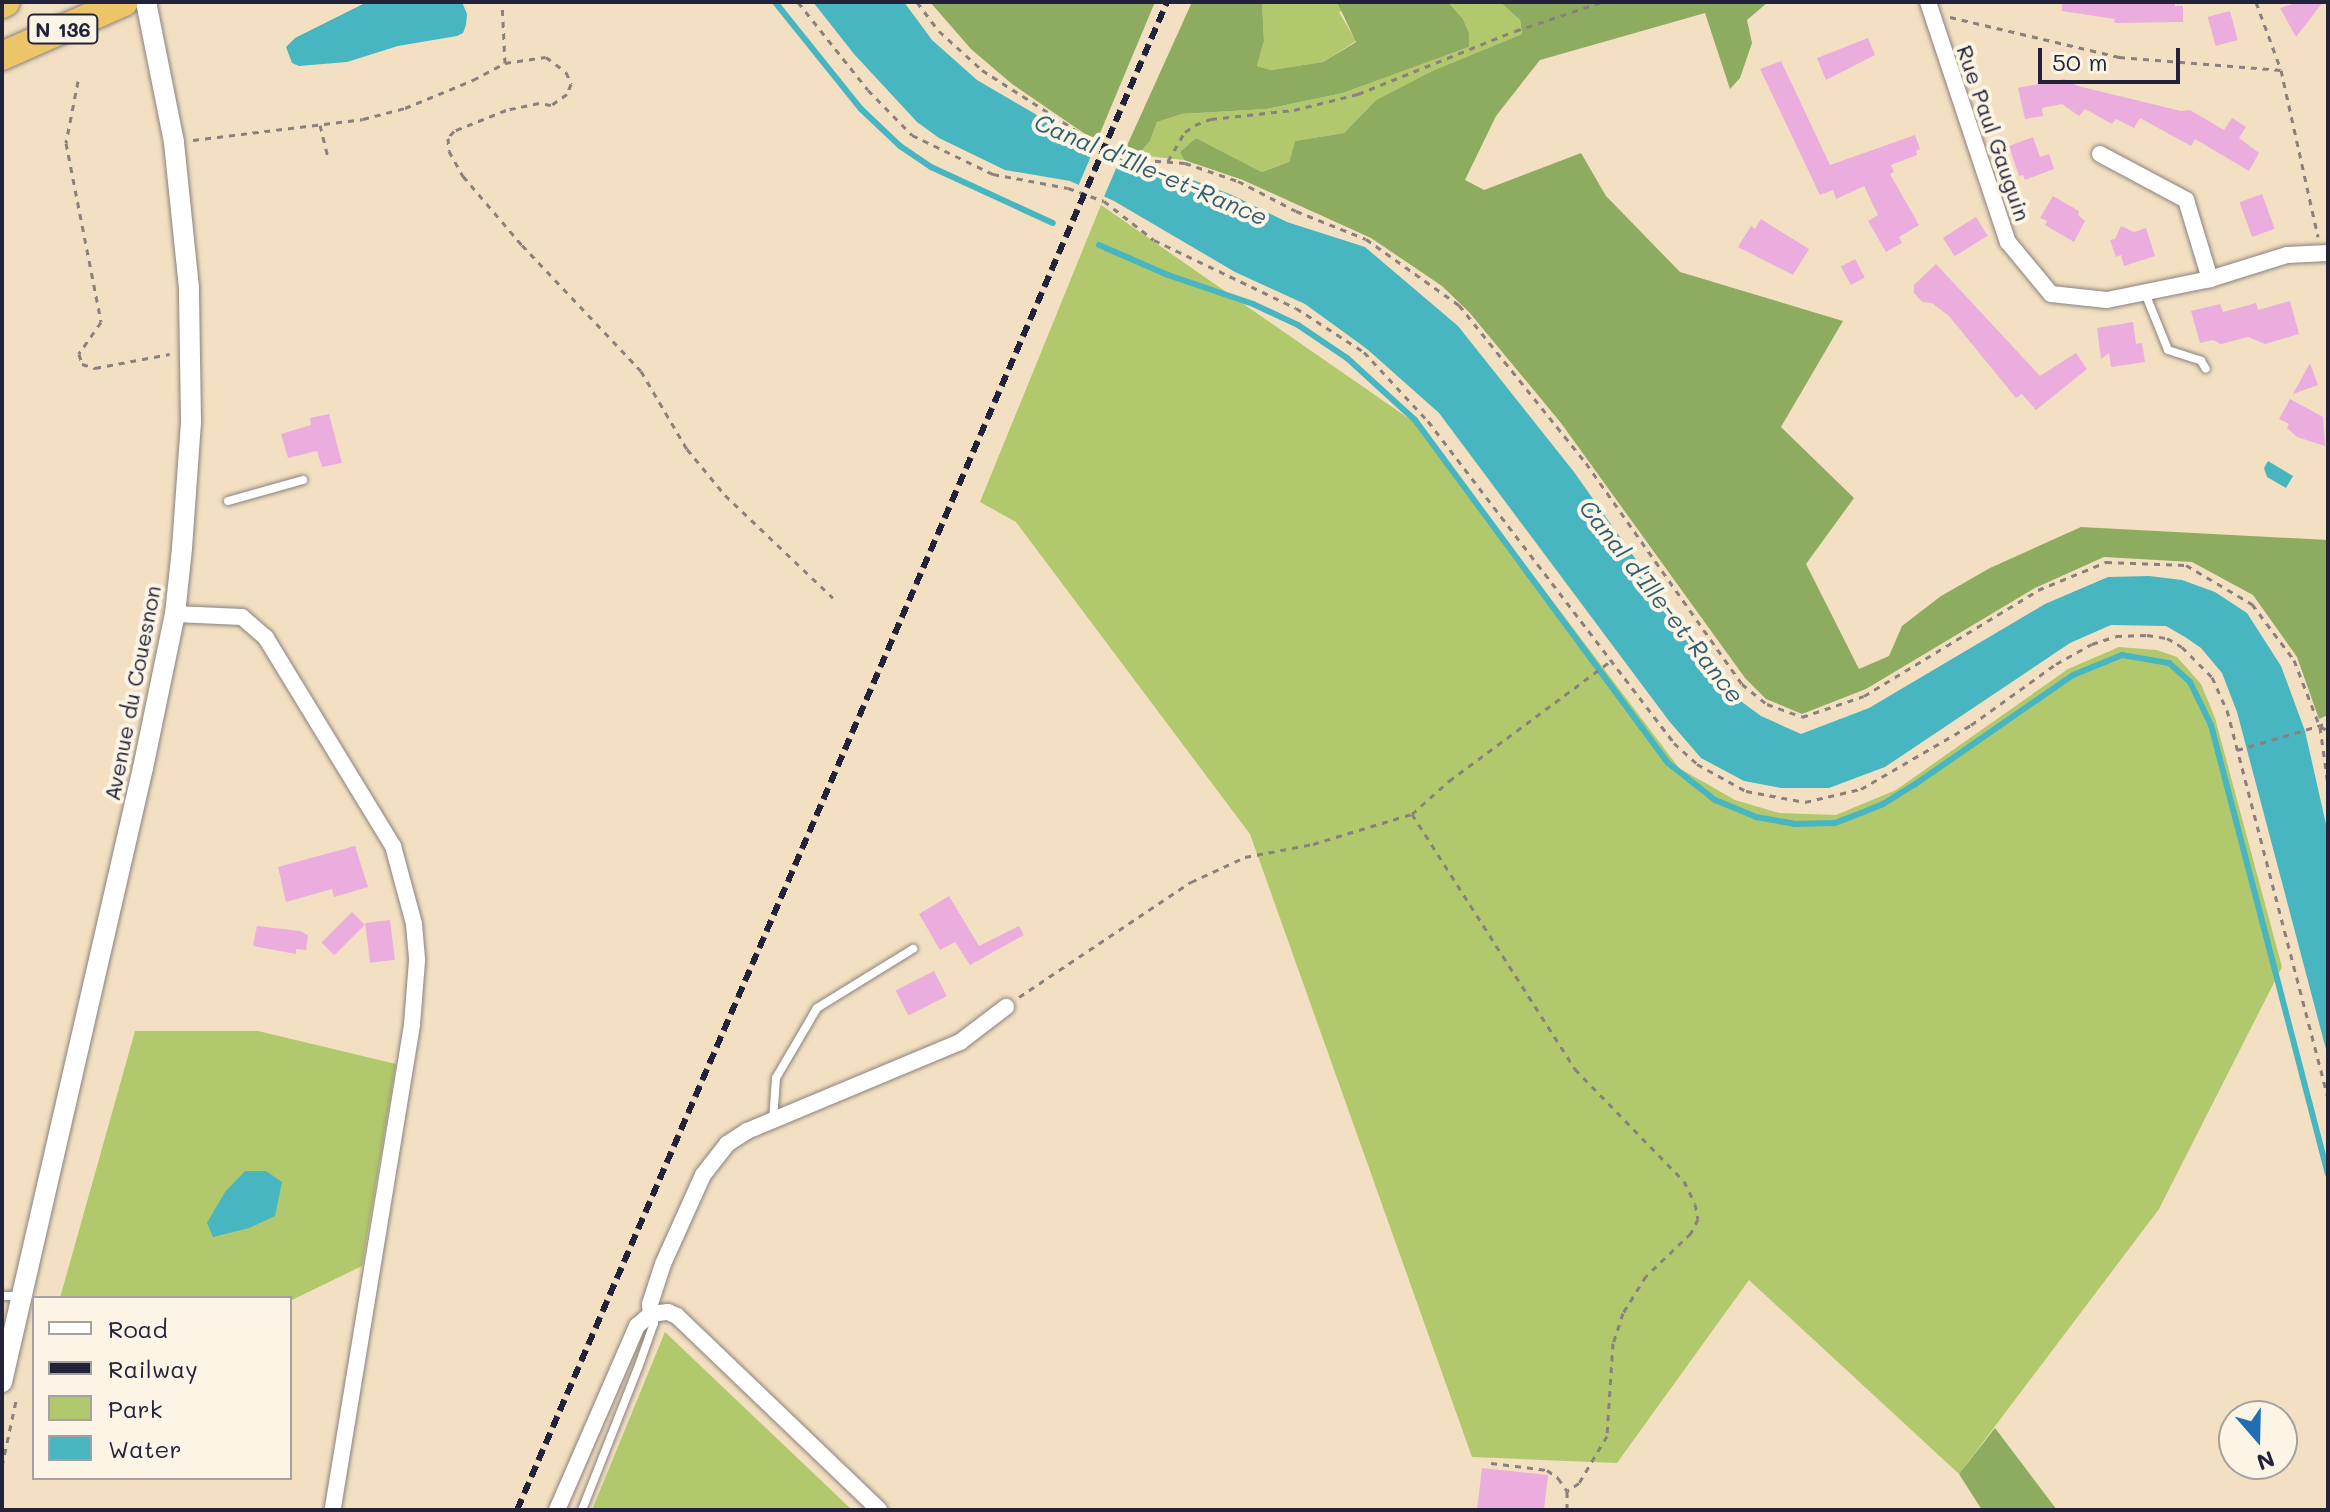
<!DOCTYPE html>
<html>
<head>
<meta charset="utf-8">
<style>
  body { margin:0 }
  #map { position:relative; width:2330px; height:1512px; overflow:hidden; background:#f3e0c2; font-family:Mali,sans-serif }
  div>[style] { position:absolute }
  [style*='--x'] { left:calc(var(--x)*1px); top:calc(var(--y)*1px); width:calc(var(--w)*1px); rotate:calc(var(--a)*1deg) }
  .green>* { inset:0; background:#b2c86c }
  .forest>* { inset:0; background:#8dac60 }
  .water>* { inset:0; background:#47b6c1 }
  .pier>* { inset:0; background:#f3e0c2; transform-origin:0 0 }
  .stream>* { height:6px; margin:-3px; padding:0 3px; transform-origin:3px; border-radius:3px; background:#47b6c1 }
  .building>* { inset:0; background:#eaadde; transform-origin:0 0 }
  .path>* { height:3px; margin-top:-1.5px; transform-origin:0; background:repeating-linear-gradient(90deg,#8a817e 0 6px,transparent 0 12px) }
  .roads { filter:drop-shadow(0 0 2px #8a817e) drop-shadow(0 0 2px #8a817e) }
  .service>* { height:8px; margin:-4px; padding:0 4px; transform-origin:4px; border-radius:4px; background:#fff }
  .minor>* { height:16px; margin:-8px; padding:0 8px; transform-origin:8px; border-radius:8px; background:#fff }
  .tertiary>* { height:20px; margin:-10px; padding:0 10px; transform-origin:10px; border-radius:10px; background:#fff }
  .trunk>* { height:28px; margin:-14px; padding:0 14px; transform-origin:14px; border-radius:14px; background:#edc569 }
  .rail>* { height:6px; margin-top:-3px; transform-origin:0; background:repeating-linear-gradient(90deg,#22223b 0 12px,transparent 0 18px) }
  span { translate:-50% -50%; white-space:nowrap; text-align:center; line-height:1.15; -webkit-text-stroke:8px #fcf5e5; paint-order:stroke }
  .shield-label span { padding:2px 6px; background:#fcf5e5; border:2px solid; border-radius:6px; -webkit-text-stroke-width:0 }
  .shield-label { font-size:20px; color:#22223b; font-weight:700 }
  .street-label { font-size:22px; color:#22223b }
  .water-label { font-size:24px; color:#315d71; font-style:italic }
  .frame { position:absolute; inset:0; border:4px solid #22223b; pointer-events:none }
  .legend { position:absolute; left:32px; top:1296px; width:260px; height:184px; box-sizing:border-box; background:#fcf5e5; border:2px solid #a5a1a1; margin:0; padding:10px 14px; list-style:none; font-size:24px; color:#22223b }
  .legend li { display:flex; align-items:center; gap:16px; height:40px }
  .legend b { width:40px; border:2px solid #a5a1a1 }
  .north { position:absolute; left:2218px; top:1400px; width:80px; height:80px; box-sizing:border-box; background:#fcf5e5; border:2px solid #a5a1a1; border-radius:50%; rotate:160deg; font-size:22px; font-weight:700; line-height:32px; text-align:center; color:#22223b }
  .north::after { content:''; display:block; margin:auto; width:28px; height:36px; background:#1f6fb2; clip-path:polygon(50% 0,100% 100%,50% 72%,0 100%) }
  .scale { position:absolute; left:2038px; top:48px; width:142px; height:36px; box-sizing:border-box; border:4px solid #22223b; border-top:0; padding-left:10px; font-size:24px; line-height:28px; white-space:nowrap; color:#22223b; -webkit-text-stroke:6px #fcf5e5; paint-order:stroke }
</style>
</head>
<body>
<div id="map">
  <div class="green">
    <div style="clip-path:polygon(1262px 2px,1366px 2px,1339px 12px,1356px 41px,1323px 62px,1271px 70px,1257px 66px,1264px 41px)"></div>
    <div style="clip-path:polygon(1448px 2px,1500px 2px,1520px 20px,1522px 34px,1432px 71px,1376px 100px,1344px 133px,1295px 141px,1289px 162px,1262px 172px,1196px 138px,1180px 152px,1184px 160px,1138px 155px,1150px 141px,1157px 122px,1182px 114px,1266px 109px,1343px 93px,1469px 47px,1469px 33px,1463px 19px)"></div>
    <div style="clip-path:polygon(1101px 205px,1421px 427px,1679px 768px,1735px 800px,1779px 813px,1836px 815px,1896px 790px,2068px 669px,2119px 647px,2157px 650px,2177px 657px,2201px 684px,2215px 718px,2282px 967px,2159px 1209px,1959px 1474px,1749px 1280px,1617px 1463px,1472px 1457px,1250px 834px,1016px 522px,980px 502px)"></div>
    <div style="clip-path:polygon(135px 1031px,258px 1031px,396px 1064px,362px 1266px,290px 1301px,290px 1298px,60px 1298px)"></div>
    <div style="clip-path:polygon(665px 1332px,852px 1510px,592px 1510px)"></div>
  </div>
  <div class="forest">
    <div style="clip-path:polygon(930px 2px,1155px 2px,1098px 138px,1088px 136px,1012px 84px,971px 49px)"></div>
    <div style="clip-path:polygon(1192px 2px,1262px 2px,1264px 41px,1257px 66px,1271px 70px,1323px 62px,1356px 42px,1337px 2px,1448px 2px,1463px 19px,1469px 33px,1469px 47px,1343px 93px,1266px 109px,1182px 114px,1157px 122px,1150px 141px,1138px 155px,1125px 150px)"></div>
    <div style="clip-path:polygon(1500px 2px,1768px 2px,1747px 20px,1752px 43px,1740px 78px,1730px 89px,1705px 13px,1540px 60px,1496px 116px,1465px 180px,1484px 190px,1581px 153px,1606px 196px,1680px 272px,1843px 321px,1781px 427px,1854px 498px,1806px 564px,1859px 669px,1889px 656px,1902px 626px,1941px 596px,1990px 568px,2081px 527px,2328px 540px,2328px 715px,2319px 719px,2297px 657px,2253px 595px,2192px 562px,2104px 557px,2035px 588px,1866px 689px,1802px 714px,1766px 699px,1745px 678px,1561px 423px,1469px 312px,1442px 286px,1371px 238px,1243px 180px,1184px 160px,1180px 152px,1196px 138px,1262px 172px,1289px 162px,1295px 141px,1344px 133px,1376px 100px,1432px 71px,1522px 34px,1520px 20px)"></div>
    <div style="clip-path:polygon(1995px 1428px,2057px 1510px,1982px 1510px,1959px 1474px)"></div>
  </div>
  <div class="water">
    <div style="clip-path:polygon(367px 2px,462px 2px,467px 14px,466px 25px,463px 33px,457px 36px,398px 46px,347px 62px,299px 66px,292px 63px,286px 47px,295px 38px)"></div>
    <div style="clip-path:polygon(813px 2px,904px 2px,932px 40px,977px 80px,1083px 142px,1124px 160px,1185px 177px,1232px 195px,1287px 222px,1365px 247px,1458px 326px,1574px 472px,1731px 694px,1761px 716px,1801px 734px,1869px 708px,2045px 604px,2108px 577px,2149px 576px,2182px 580px,2215px 592px,2247px 613px,2281px 666px,2305px 731px,2328px 833px,2328px 1057px,2237px 712px,2222px 673px,2201px 648px,2185px 637px,2166px 626px,2111px 625px,2070px 643px,1885px 767px,1829px 788px,1781px 788px,1744px 781px,1701px 758px,1669px 721px,1439px 413px,1367px 349px,1305px 304px,1235px 272px,1114px 201px,1070px 181px,1005px 170px,939px 138px,917px 122px,854px 54px)"></div>
    <div style="clip-path:polygon(2268px 461px,2293px 476px,2286px 488px,2267px 477px,2264px 468px)"></div>
    <div style="clip-path:polygon(245px 1171px,266px 1171px,282px 1182px,275px 1216px,249px 1228px,213px 1237px,207px 1223px,225px 1192px)"></div>
  </div>
  <div class="pier">
    <div style="left:1096px;top:144px;width:28px;height:48px;rotate:23deg"></div>
  </div>
  <div class="stream">
    <div style="--x:775;--y:2;--w:137;--a:51.2"></div>
    <div style="--x:861;--y:109;--w:54;--a:43.5"></div>
    <div style="--x:900;--y:146;--w:37;--a:34"></div>
    <div style="--x:931;--y:167;--w:134;--a:24.7"></div>
    <div style="--x:1099;--y:245;--w:75;--a:23.5"></div>
    <div style="--x:1168;--y:275;--w:90;--a:18.8"></div>
    <div style="--x:1253;--y:304;--w:50;--a:25"></div>
    <div style="--x:1298;--y:325;--w:59;--a:34"></div>
    <div style="--x:1347;--y:358;--w:92;--a:42.4"></div>
    <div style="--x:1415;--y:420;--w:426;--a:53.6"></div>
    <div style="--x:1668;--y:763;--w:60;--a:38.2"></div>
    <div style="--x:1715;--y:800;--w:44;--a:22.5"></div>
    <div style="--x:1756;--y:817;--w:39;--a:10"></div>
    <div style="--x:1794;--y:824;--w:41;--a:-1.4"></div>
    <div style="--x:1835;--y:823;--w:22;--a:-21"></div>
    <div style="--x:1856;--y:815;--w:29;--a:-22"></div>
    <div style="--x:1883;--y:804;--w:36;--a:-32"></div>
    <div style="--x:1914;--y:785;--w:193;--a:-34.7"></div>
    <div style="--x:2073;--y:675;--w:53;--a:-22.2"></div>
    <div style="--x:2122;--y:655;--w:48;--a:9.7"></div>
    <div style="--x:2169;--y:663;--w:28;--a:42"></div>
    <div style="--x:2190;--y:682;--w:48;--a:64"></div>
    <div style="--x:2211;--y:725;--w:464;--a:75.4"></div>
  </div>
  <div class="building">
    <div style="clip-path:polygon(2062px 2px,2175px 2px,2175px 6px,2183px 6px,2183px 22px,2114px 23px,2115px 19px,2062px 11px)"></div>
    <div style="clip-path:polygon(2299px 2px,2323px 2px,2296px 37px,2280px 8px)"></div>
    <div style="left:2230px;top:11px;width:30px;height:23px;rotate:75deg"></div>
    <div style="clip-path:polygon(1868px 38px,1875px 55px,1826px 80px,1817px 58px)"></div>
    <div style="clip-path:polygon(1781px 61px,1830px 165px,1915px 135px,1920px 149px,1916px 151px,1917px 155px,1891px 165px,1894px 172px,1890px 174px,1919px 225px,1899px 237px,1902px 243px,1886px 252px,1868px 221px,1878px 215px,1864px 186px,1836px 199px,1833px 190px,1820px 195px,1760px 69px)"></div>
    <div style="clip-path:polygon(2064px 79px,2078px 86px,2181px 111px,2190px 110px,2224px 130px,2232px 118px,2246px 127px,2239px 138px,2259px 153px,2249px 171px,2195px 139px,2191px 146px,2140px 118px,2134px 128px,2116px 119px,2112px 124px,2085px 109px,2079px 116px,2062px 104px,2042px 108px,2043px 116px,2025px 119px,2018px 88px)"></div>
    <div style="clip-path:polygon(2033px 137px,2040px 157px,2049px 154px,2054px 169px,2025px 180px,2023px 175px,2019px 176px,2009px 146px)"></div>
    <div style="left:2262px;top:194px;width:37px;height:24px;rotate:70deg"></div>
    <div style="clip-path:polygon(2053px 196px,2079px 211px,2078px 215px,2085px 221px,2074px 242px,2045px 225px,2047px 221px,2040px 218px)"></div>
    <div style="left:1976px;top:217px;width:22px;height:39px;rotate:58deg"></div>
    <div style="clip-path:polygon(1761px 219px,1809px 249px,1793px 275px,1738px 247px,1751px 226px,1755px 229px)"></div>
    <div style="clip-path:polygon(2121px 226px,2134px 232px,2146px 228px,2155px 256px,2124px 266px,2121px 255px,2116px 257px,2110px 240px,2115px 239px)"></div>
    <div style="left:1855px;top:259px;width:21px;height:16px;rotate:62deg"></div>
    <div style="clip-path:polygon(1936px 264px,2040px 376px,2076px 353px,2087px 369px,2036px 410px,2022px 394px,2016px 398px,1949px 316px,1932px 303px,1922px 302px,1914px 293px,1914px 285px)"></div>
    <div style="clip-path:polygon(2290px 301px,2299px 334px,2265px 344px,2248px 337px,2221px 344px,2213px 340px,2200px 343px,2191px 311px,2220px 304px,2223px 312px,2256px 303px,2258px 310px)"></div>
    <div style="clip-path:polygon(2133px 322px,2136px 344px,2142px 343px,2145px 362px,2111px 367px,2109px 353px,2101px 359px,2097px 328px)"></div>
    <div style="clip-path:polygon(2310px 363px,2318px 385px,2293px 394px)"></div>
    <div style="clip-path:polygon(2290px 399px,2323px 417px,2325px 446px,2297px 437px,2287px 428px,2289px 424px,2279px 419px)"></div>
    <div style="clip-path:polygon(329px 414px,342px 463px,322px 467px,317px 451px,288px 458px,281px 434px,311px 425px,310px 418px)"></div>
    <div style="clip-path:polygon(355px 846px,368px 887px,334px 897px,332px 889px,286px 902px,278px 867px)"></div>
    <div style="clip-path:polygon(949px 896px,979px 946px,1019px 926px,1024px 935px,970px 965px,955px 942px,940px 950px,919px 914px)"></div>
    <div style="left:352px;top:912px;width:18px;height:43px;rotate:45deg"></div>
    <div style="left:390px;top:920px;width:40px;height:25px;rotate:83deg"></div>
    <div style="clip-path:polygon(257px 926px,300px 931px,308px 935px,306px 950px,296px 949px,296px 954px,253px 946px)"></div>
    <div style="left:934px;top:971px;width:28px;height:43px;rotate:63deg"></div>
    <div style="clip-path:polygon(1482px 1468px,1548px 1475px,1544px 1510px,1477px 1510px)"></div>
  </div>
  <div class="path">
    <div style="--x:798;--y:2;--w:112;--a:51.5"></div>
    <div style="--x:868;--y:90;--w:63;--a:45.6"></div>
    <div style="--x:912;--y:135;--w:90;--a:25.7"></div>
    <div style="--x:993;--y:174;--w:76;--a:10.6"></div>
    <div style="--x:1068;--y:188;--w:38;--a:20"></div>
    <div style="--x:1104;--y:201;--w:63;--a:38"></div>
    <div style="--x:1154;--y:240;--w:157;--a:25.6"></div>
    <div style="--x:1296;--y:308;--w:81;--a:32.9"></div>
    <div style="--x:1364;--y:352;--w:94;--a:47.2"></div>
    <div style="--x:1428;--y:421;--w:405;--a:52.6"></div>
    <div style="--x:1674;--y:743;--w:31;--a:42"></div>
    <div style="--x:1697;--y:764;--w:56;--a:28.9"></div>
    <div style="--x:1746;--y:791;--w:60;--a:10.6"></div>
    <div style="--x:1805;--y:802;--w:57;--a:-13.1"></div>
    <div style="--x:1861;--y:789;--w:127;--a:-30.2"></div>
    <div style="--x:1971;--y:725;--w:105;--a:-35.7"></div>
    <div style="--x:2056;--y:664;--w:41;--a:-29.1"></div>
    <div style="--x:2092;--y:644;--w:25;--a:-18"></div>
    <div style="--x:2116;--y:636;--w:31;--a:-2"></div>
    <div style="--x:2147;--y:635;--w:20;--a:9"></div>
    <div style="--x:2167;--y:638;--w:17;--a:31"></div>
    <div style="--x:2182;--y:647;--w:42;--a:45"></div>
    <div style="--x:2212;--y:677;--w:36;--a:66"></div>
    <div style="--x:2227;--y:710;--w:400;--a:75.4"></div>
    <div style="--x:917;--y:2;--w:36;--a:53"></div>
    <div style="--x:939;--y:31;--w:58;--a:42.2"></div>
    <div style="--x:982;--y:70;--w:130;--a:32.7"></div>
    <div style="--x:1091;--y:140;--w:44;--a:25.4"></div>
    <div style="--x:1131;--y:159;--w:54;--a:4.2"></div>
    <div style="--x:1185;--y:163;--w:56;--a:18.8"></div>
    <div style="--x:1238;--y:181;--w:65;--a:27.3"></div>
    <div style="--x:1296;--y:211;--w:75;--a:21.8"></div>
    <div style="--x:1366;--y:239;--w:114;--a:35.4"></div>
    <div style="--x:1459;--y:305;--w:203;--a:51.2"></div>
    <div style="--x:1586;--y:463;--w:271;--a:54.8"></div>
    <div style="--x:1742;--y:684;--w:32;--a:39"></div>
    <div style="--x:1767;--y:704;--w:37;--a:20"></div>
    <div style="--x:1802;--y:717;--w:65;--a:-18.7"></div>
    <div style="--x:1864;--y:696;--w:204;--a:-31.3"></div>
    <div style="--x:2038;--y:590;--w:74;--a:-22.4"></div>
    <div style="--x:2106;--y:562;--w:80;--a:2.1"></div>
    <div style="--x:2186;--y:565;--w:77;--a:30.6"></div>
    <div style="--x:2252;--y:604;--w:70;--a:53.1"></div>
    <div style="--x:2294;--y:660;--w:72;--a:68.8"></div>
    <div style="--x:2320;--y:727;--w:59;--a:82.1"></div>
    <div style="--x:2256;--y:2;--w:72;--a:69.8"></div>
    <div style="--x:2281;--y:70;--w:171;--a:77.5"></div>
    <div style="--x:1950;--y:17;--w:174;--a:13.3"></div>
    <div style="--x:2119;--y:57;--w:163;--a:4.6"></div>
    <div style="--x:505;--y:63;--w:41;--a:-8.3"></div>
    <div style="--x:546;--y:57;--w:25;--a:37"></div>
    <div style="--x:566;--y:72;--w:13;--a:67"></div>
    <div style="--x:571;--y:84;--w:11;--a:112"></div>
    <div style="--x:567;--y:94;--w:19;--a:145"></div>
    <div style="--x:551;--y:105;--w:12;--a:-171"></div>
    <div style="--x:539;--y:103;--w:34;--a:168"></div>
    <div style="--x:506;--y:110;--w:56;--a:158"></div>
    <div style="--x:454;--y:131;--w:9;--a:131"></div>
    <div style="--x:448;--y:138;--w:13;--a:86"></div>
    <div style="--x:449;--y:151;--w:29;--a:61"></div>
    <div style="--x:463;--y:176;--w:91;--a:49.5"></div>
    <div style="--x:522;--y:245;--w:173;--a:46.6"></div>
    <div style="--x:641;--y:371;--w:91;--a:59.5"></div>
    <div style="--x:687;--y:449;--w:60;--a:50.4"></div>
    <div style="--x:725;--y:495;--w:149;--a:43.6"></div>
    <div style="--x:78;--y:81;--w:63;--a:101"></div>
    <div style="--x:66;--y:143;--w:182;--a:78.9"></div>
    <div style="--x:101;--y:322;--w:39;--a:125"></div>
    <div style="--x:79;--y:354;--w:10;--a:73"></div>
    <div style="--x:82;--y:364;--w:14;--a:17"></div>
    <div style="--x:95;--y:368;--w:76;--a:-10.6"></div>
    <div style="--x:320;--y:125;--w:34;--a:76"></div>
    <div style="--x:193;--y:140;--w:171;--a:-7"></div>
    <div style="--x:363;--y:119;--w:43;--a:-14.7"></div>
    <div style="--x:405;--y:108;--w:74;--a:-22.4"></div>
    <div style="--x:473;--y:80;--w:36;--a:-28"></div>
    <div style="--x:505;--y:63;--w:61;--a:-92.8"></div>
    <div style="--x:1168;--y:161;--w:34;--a:-60"></div>
    <div style="--x:1185;--y:132;--w:12;--a:-35"></div>
    <div style="--x:1195;--y:125;--w:17;--a:-21"></div>
    <div style="--x:1211;--y:119;--w:83;--a:-6.2"></div>
    <div style="--x:1294;--y:110;--w:66;--a:-14"></div>
    <div style="--x:1358;--y:94;--w:169;--a:-21.9"></div>
    <div style="--x:1515;--y:31;--w:91;--a:-18.6"></div>
    <div style="--x:2320;--y:727;--w:9;--a:21"></div>
    <div style="--x:2237;--y:750;--w:95;--a:-16.5"></div>
    <div style="--x:1412;--y:814;--w:303;--a:57.4"></div>
    <div style="--x:1575;--y:1069;--w:156;--a:45.8"></div>
    <div style="--x:1684;--y:1181;--w:25;--a:64"></div>
    <div style="--x:1695;--y:1204;--w:15;--a:79"></div>
    <div style="--x:1698;--y:1219;--w:16;--a:117"></div>
    <div style="--x:1691;--y:1233;--w:62;--a:136.3"></div>
    <div style="--x:1646;--y:1276;--w:44;--a:121.9"></div>
    <div style="--x:1623;--y:1313;--w:32;--a:108"></div>
    <div style="--x:1613;--y:1343;--w:93;--a:93.7"></div>
    <div style="--x:1607;--y:1436;--w:55;--a:120.8"></div>
    <div style="--x:1579;--y:1483;--w:14;--a:146"></div>
    <div style="--x:1019;--y:997;--w:207;--a:-33.8"></div>
    <div style="--x:1191;--y:882;--w:60;--a:-24.8"></div>
    <div style="--x:1245;--y:857;--w:69;--a:-10.8"></div>
    <div style="--x:1313;--y:844;--w:103;--a:-16.9"></div>
    <div style="--x:1412;--y:814;--w:50;--a:-41.7"></div>
    <div style="--x:1449;--y:781;--w:203;--a:-36.6"></div>
    <div style="--x:1491;--y:1463;--w:56;--a:7.1"></div>
    <div style="--x:1547;--y:1470;--w:14;--a:36"></div>
    <div style="--x:1558;--y:1478;--w:16;--a:55"></div>
    <div style="--x:1567;--y:1491;--w:19;--a:90"></div>
    <div style="--x:2;--y:1466;--w:72;--a:-77.9"></div>
  </div>
  <div class="roads">
    <div class="service">
      <div style="--x:2145;--y:293;--w:61;--a:68"></div>
      <div style="--x:2168;--y:350;--w:35;--a:18"></div>
      <div style="--x:2201;--y:361;--w:9;--a:58"></div>
      <div style="--x:228;--y:501;--w:78;--a:-15.6"></div>
      <div style="--x:773;--y:1121;--w:43;--a:-86"></div>
      <div style="--x:776;--y:1078;--w:81;--a:-59.6"></div>
      <div style="--x:817;--y:1008;--w:113;--a:-31.6"></div>
      <div style="--x:2;--y:1296;--w:19;--a:0"></div>
      <div style="--x:582;--y:1510;--w:153;--a:-68.5"></div>
      <div style="--x:638;--y:1368;--w:48;--a:-70.4"></div>
      <div style="--x:654;--y:1323;--w:9;--a:-108"></div>
    </div>
    <div class="minor">
      <div style="--x:1928;--y:2;--w:253;--a:71.6"></div>
      <div style="--x:2008;--y:242;--w:67;--a:50.4"></div>
      <div style="--x:2051;--y:294;--w:56;--a:6.1"></div>
      <div style="--x:2107;--y:300;--w:105;--a:-11.5"></div>
      <div style="--x:2210;--y:279;--w:81;--a:-17.3"></div>
      <div style="--x:2287;--y:255;--w:41;--a:-2.8"></div>
      <div style="--x:2100;--y:154;--w:98;--a:28.1"></div>
      <div style="--x:2186;--y:200;--w:83;--a:73.1"></div>
      <div style="--x:175;--y:614;--w:67;--a:2.6"></div>
      <div style="--x:242;--y:617;--w:32;--a:41"></div>
      <div style="--x:266;--y:638;--w:244;--a:58.6"></div>
      <div style="--x:393;--y:846;--w:81;--a:74.9"></div>
      <div style="--x:414;--y:924;--w:37;--a:85"></div>
      <div style="--x:417;--y:961;--w:64;--a:94.5"></div>
      <div style="--x:412;--y:1025;--w:491;--a:99.3"></div>
      <div style="--x:651;--y:1314;--w:10;--a:-96"></div>
      <div style="--x:650;--y:1304;--w:42;--a:-72"></div>
      <div style="--x:663;--y:1264;--w:98;--a:-65.8"></div>
      <div style="--x:703;--y:1175;--w:39;--a:-52"></div>
      <div style="--x:727;--y:1144;--w:24;--a:-33"></div>
      <div style="--x:747;--y:1131;--w:231;--a:-22.7"></div>
      <div style="--x:960;--y:1042;--w:58;--a:-37.3"></div>
      <div style="--x:557;--y:1510;--w:201;--a:-66.5"></div>
      <div style="--x:637;--y:1326;--w:18;--a:-41"></div>
      <div style="--x:651;--y:1314;--w:17;--a:-7"></div>
      <div style="--x:668;--y:1312;--w:10;--a:24"></div>
      <div style="--x:677;--y:1316;--w:280;--a:43.8"></div>
    </div>
    <div class="tertiary">
      <div style="--x:2;--y:1382;--w:630;--a:-77.07"></div>
      <div style="--x:143;--y:768;--w:157;--a:-78.3"></div>
      <div style="--x:175;--y:614;--w:66;--a:-83.9"></div>
      <div style="--x:182;--y:548;--w:127;--a:-85.9"></div>
      <div style="--x:191;--y:421;--w:133;--a:-90.9"></div>
      <div style="--x:189;--y:288;--w:147;--a:-95.9"></div>
      <div style="--x:174;--y:142;--w:143;--a:-101.3"></div>
    </div>
    <div class="trunk">
      <div style="--x:2;--y:4;--w:4;--a:-27"></div>
      <div style="--x:2;--y:56;--w:133;--a:-23.9"></div>
    </div>
  </div>
  <div class="rail">
    <div style="--x:517;--y:1510;--w:1642;--a:-66.68"></div>
  </div>
  <div class="shield-label">
    <span style="left:63px;top:29px">N 136</span>
  </div>
  <div class="street-label">
    <span style="left:1994px;top:133px;rotate:71deg">Rue Paul Gauguin</span>
    <span style="left:132px;top:693px;rotate:-79deg">Avenue du Couesnon</span>
  </div>
  <div class="water-label">
    <span style="left:1151px;top:169px;rotate:23deg">Canal d'Ille-et-Rance</span>
    <span style="left:1662px;top:601px;rotate:52deg">Canal d'Ille-et-Rance</span>
  </div>
  <div class="frame"></div>
  <ul class="legend">
  <li><b style="height:10px;background:#fff"></b>Road</li>
  <li><b style="height:10px;background:#22223b"></b>Railway</li>
  <li><b style="height:22px;background:#b2c86c"></b>Park</li>
  <li><b style="height:22px;background:#47b6c1"></b>Water</li>
  </ul>
  <div class="north">N</div>
  <div class="scale">50 m</div>
</div>
</body>
</html>
